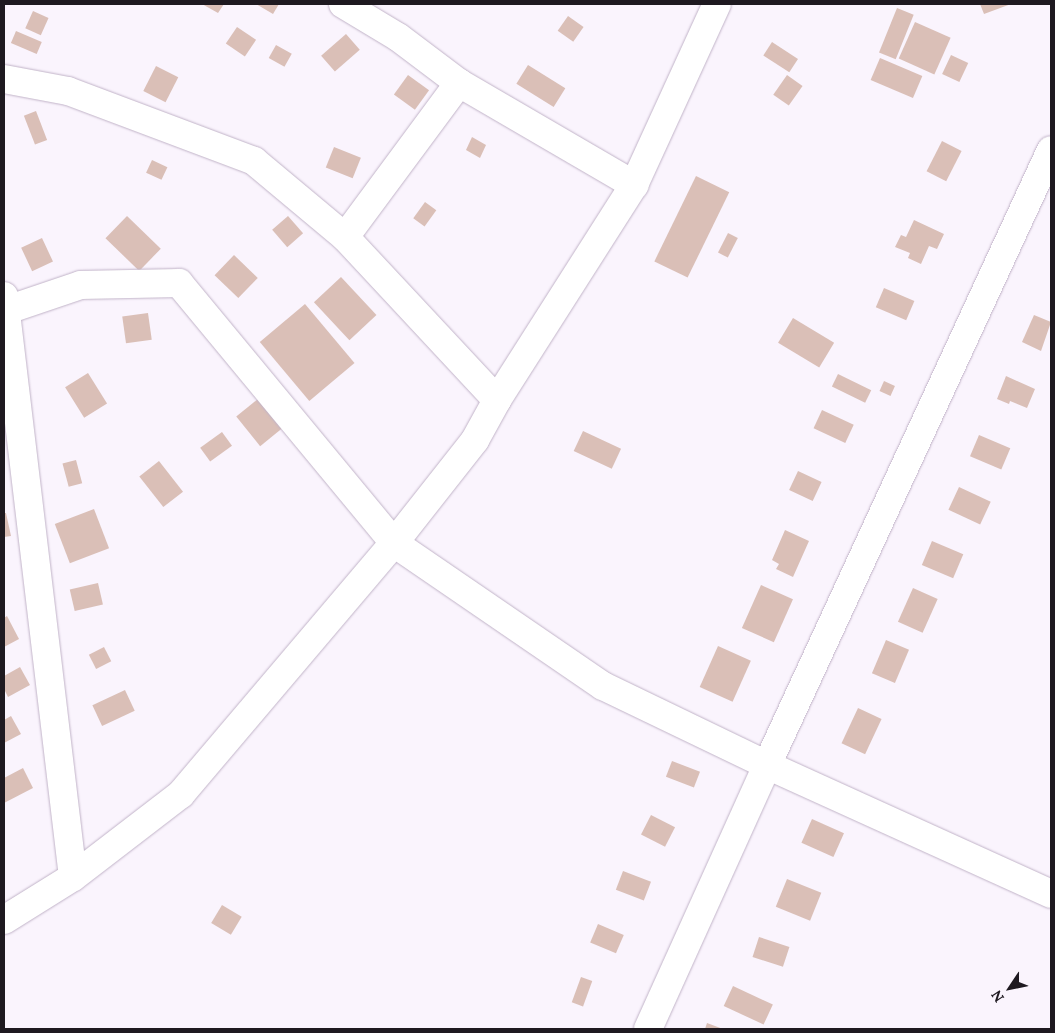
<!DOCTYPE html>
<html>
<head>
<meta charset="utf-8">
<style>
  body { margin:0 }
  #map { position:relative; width:1055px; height:1033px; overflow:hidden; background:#faf4fd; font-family:Lora,serif }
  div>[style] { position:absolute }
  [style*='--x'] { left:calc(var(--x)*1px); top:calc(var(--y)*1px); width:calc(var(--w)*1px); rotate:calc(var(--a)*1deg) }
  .building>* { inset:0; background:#dabfb7; transform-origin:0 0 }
  .roads { filter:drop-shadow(0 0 1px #c1b3c8) drop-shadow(0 0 1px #c1b3c8) }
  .minor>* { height:28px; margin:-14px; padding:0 14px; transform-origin:14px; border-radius:14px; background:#fff }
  span { translate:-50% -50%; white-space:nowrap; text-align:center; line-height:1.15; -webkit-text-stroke:4px #faf4fd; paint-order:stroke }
  .frame { position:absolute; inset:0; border:5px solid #1e1920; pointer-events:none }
  .north { position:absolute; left:985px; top:963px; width:50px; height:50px; -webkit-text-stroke:4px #faf4fd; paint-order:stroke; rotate:236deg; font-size:14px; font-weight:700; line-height:20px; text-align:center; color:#1e1920 }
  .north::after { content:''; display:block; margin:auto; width:18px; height:22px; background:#1e1920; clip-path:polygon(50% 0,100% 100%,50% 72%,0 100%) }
</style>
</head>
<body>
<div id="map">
  <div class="building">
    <div style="clip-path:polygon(202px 4px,224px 4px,218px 13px)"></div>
    <div style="clip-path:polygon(256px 4px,279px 4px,273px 14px)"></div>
    <div style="clip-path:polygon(980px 4px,1011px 4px,984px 14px)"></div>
    <div style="left:897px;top:8px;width:18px;height:48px;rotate:22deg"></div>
    <div style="left:33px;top:11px;width:17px;height:19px;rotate:24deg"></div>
    <div style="left:568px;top:16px;width:19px;height:18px;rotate:35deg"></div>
    <div style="left:915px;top:22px;width:39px;height:40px;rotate:24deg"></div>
    <div style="left:237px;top:27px;width:23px;height:20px;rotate:34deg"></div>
    <div style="left:16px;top:31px;width:28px;height:13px;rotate:23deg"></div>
    <div style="left:346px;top:34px;width:21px;height:33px;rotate:49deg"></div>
    <div style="left:772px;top:42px;width:31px;height:16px;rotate:33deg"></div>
    <div style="left:276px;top:45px;width:18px;height:15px;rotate:29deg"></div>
    <div style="left:951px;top:55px;width:19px;height:21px;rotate:25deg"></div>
    <div style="left:880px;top:58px;width:46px;height:24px;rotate:23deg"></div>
    <div style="left:528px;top:65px;width:44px;height:22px;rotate:32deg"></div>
    <div style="left:156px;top:66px;width:25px;height:28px;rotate:27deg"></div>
    <div style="left:408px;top:75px;width:26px;height:24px;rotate:36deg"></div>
    <div style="left:787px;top:75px;width:19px;height:24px;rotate:35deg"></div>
    <div style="left:36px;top:111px;width:31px;height:13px;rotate:69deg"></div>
    <div style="clip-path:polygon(472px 137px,486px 145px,480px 158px,466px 150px)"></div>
    <div style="left:942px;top:141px;width:22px;height:34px;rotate:27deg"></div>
    <div style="left:334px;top:147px;width:29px;height:22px;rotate:22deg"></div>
    <div style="left:152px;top:160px;width:17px;height:14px;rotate:25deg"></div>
    <div style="left:696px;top:176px;width:37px;height:95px;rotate:26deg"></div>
    <div style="left:425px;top:202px;width:14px;height:20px;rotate:36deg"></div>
    <div style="left:127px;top:216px;width:47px;height:31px;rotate:44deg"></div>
    <div style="left:288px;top:216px;width:23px;height:21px;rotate:49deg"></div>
    <div style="clip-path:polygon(914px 220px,944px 234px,937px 249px,929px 246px,921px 264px,908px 258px,910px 253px,895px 247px,901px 235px,906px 237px)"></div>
    <div style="left:728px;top:233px;width:11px;height:22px;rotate:27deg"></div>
    <div style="left:42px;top:238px;width:26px;height:23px;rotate:65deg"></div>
    <div style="left:234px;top:255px;width:33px;height:28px;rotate:44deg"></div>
    <div style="left:341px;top:277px;width:52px;height:37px;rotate:47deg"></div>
    <div style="left:884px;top:288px;width:33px;height:21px;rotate:23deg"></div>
    <div style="left:305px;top:304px;width:77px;height:59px;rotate:50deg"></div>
    <div style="left:148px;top:313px;width:27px;height:26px;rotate:82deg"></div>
    <div style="clip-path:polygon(1034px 315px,1051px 322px,1041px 351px,1022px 342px)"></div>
    <div style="left:793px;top:318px;width:48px;height:29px;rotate:31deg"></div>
    <div style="left:88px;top:373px;width:36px;height:27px;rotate:58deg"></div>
    <div style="left:838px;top:374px;width:37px;height:14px;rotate:26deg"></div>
    <div style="clip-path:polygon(1006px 376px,1035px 389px,1027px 408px,1010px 401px,1009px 404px,997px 399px)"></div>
    <div style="left:884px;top:381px;width:12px;height:11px;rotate:24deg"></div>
    <div style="left:258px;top:399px;width:38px;height:28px;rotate:51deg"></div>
    <div style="left:822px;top:410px;width:35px;height:20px;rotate:25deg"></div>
    <div style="left:583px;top:431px;width:42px;height:22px;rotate:25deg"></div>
    <div style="left:222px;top:432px;width:17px;height:27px;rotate:54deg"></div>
    <div style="left:979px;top:435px;width:34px;height:23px;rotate:23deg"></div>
    <div style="left:76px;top:460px;width:24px;height:14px;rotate:75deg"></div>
    <div style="left:159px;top:461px;width:39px;height:25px;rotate:52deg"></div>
    <div style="left:798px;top:471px;width:26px;height:21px;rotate:25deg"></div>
    <div style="left:959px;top:487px;width:35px;height:25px;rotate:25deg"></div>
    <div style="left:94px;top:509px;width:42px;height:42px;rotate:69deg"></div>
    <div style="clip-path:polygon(4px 513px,6px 513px,11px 536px,4px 537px)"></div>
    <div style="clip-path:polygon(785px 530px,809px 541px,793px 577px,776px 569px,779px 564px,772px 560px)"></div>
    <div style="left:932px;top:541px;width:34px;height:26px;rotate:23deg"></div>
    <div style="left:98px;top:583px;width:22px;height:29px;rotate:77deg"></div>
    <div style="left:761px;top:585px;width:35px;height:47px;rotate:24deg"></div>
    <div style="left:913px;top:588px;width:27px;height:37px;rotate:24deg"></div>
    <div style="clip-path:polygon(7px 616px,19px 639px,4px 647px,4px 618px)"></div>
    <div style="left:886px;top:640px;width:25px;height:36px;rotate:23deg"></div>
    <div style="left:718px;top:646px;width:36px;height:45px;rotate:24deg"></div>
    <div style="left:104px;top:647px;width:16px;height:17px;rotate:63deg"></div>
    <div style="clip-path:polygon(20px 667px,30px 685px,8px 697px,4px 689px,4px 676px)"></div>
    <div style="left:125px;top:690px;width:23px;height:36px;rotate:65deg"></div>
    <div style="left:858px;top:708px;width:26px;height:39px;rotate:25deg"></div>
    <div style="clip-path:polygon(11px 716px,21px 734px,4px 743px,4px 720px)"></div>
    <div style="left:672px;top:761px;width:30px;height:17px;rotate:21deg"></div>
    <div style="clip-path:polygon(23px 768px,33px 788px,4px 803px,4px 778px)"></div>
    <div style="left:651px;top:815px;width:27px;height:22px;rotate:27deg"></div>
    <div style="left:812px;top:819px;width:35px;height:26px;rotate:24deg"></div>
    <div style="left:623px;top:871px;width:30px;height:20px;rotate:21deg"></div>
    <div style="left:787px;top:879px;width:37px;height:30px;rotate:22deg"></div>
    <div style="left:222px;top:905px;width:23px;height:21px;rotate:31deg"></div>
    <div style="left:598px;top:924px;width:28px;height:20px;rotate:23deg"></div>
    <div style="left:759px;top:937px;width:32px;height:21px;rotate:18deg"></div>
    <div style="left:581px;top:977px;width:12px;height:27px;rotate:20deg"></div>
    <div style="left:733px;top:986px;width:44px;height:22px;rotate:25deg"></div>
    <div style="clip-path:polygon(707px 1023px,723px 1029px,705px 1029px)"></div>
  </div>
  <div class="roads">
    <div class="minor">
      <div style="--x:343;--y:4;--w:64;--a:31"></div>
      <div style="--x:398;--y:37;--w:76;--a:37"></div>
      <div style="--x:459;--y:83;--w:203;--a:30.2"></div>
      <div style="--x:4;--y:79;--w:65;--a:10.6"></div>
      <div style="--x:68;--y:91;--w:199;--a:20.6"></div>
      <div style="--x:254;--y:161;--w:119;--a:39.9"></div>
      <div style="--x:345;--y:237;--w:223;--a:47"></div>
      <div style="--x:345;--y:237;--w:192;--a:-53.5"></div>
      <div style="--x:4;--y:296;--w:585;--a:83.23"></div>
      <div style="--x:4;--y:311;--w:81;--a:-18.7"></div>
      <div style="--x:81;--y:285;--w:98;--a:-1.2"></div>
      <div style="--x:179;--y:283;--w:337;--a:50.4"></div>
      <div style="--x:394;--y:543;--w:253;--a:34.4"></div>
      <div style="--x:603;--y:686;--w:182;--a:25.7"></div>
      <div style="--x:767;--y:765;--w:312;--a:24.4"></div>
      <div style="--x:4;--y:920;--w:81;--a:-31.9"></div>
      <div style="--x:73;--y:877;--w:136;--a:-37.5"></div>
      <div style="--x:181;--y:794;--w:329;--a:-49.7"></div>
      <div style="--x:394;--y:543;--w:131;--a:-51.8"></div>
      <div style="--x:475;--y:440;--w:46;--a:-61.2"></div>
      <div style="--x:497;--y:400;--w:255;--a:-57.5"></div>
      <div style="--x:634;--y:185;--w:199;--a:-65.4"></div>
      <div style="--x:648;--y:1029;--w:290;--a:-65.7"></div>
      <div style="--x:767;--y:765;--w:677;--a:-65.21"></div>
    </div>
  </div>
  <div class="frame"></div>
  <div class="north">N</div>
</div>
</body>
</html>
